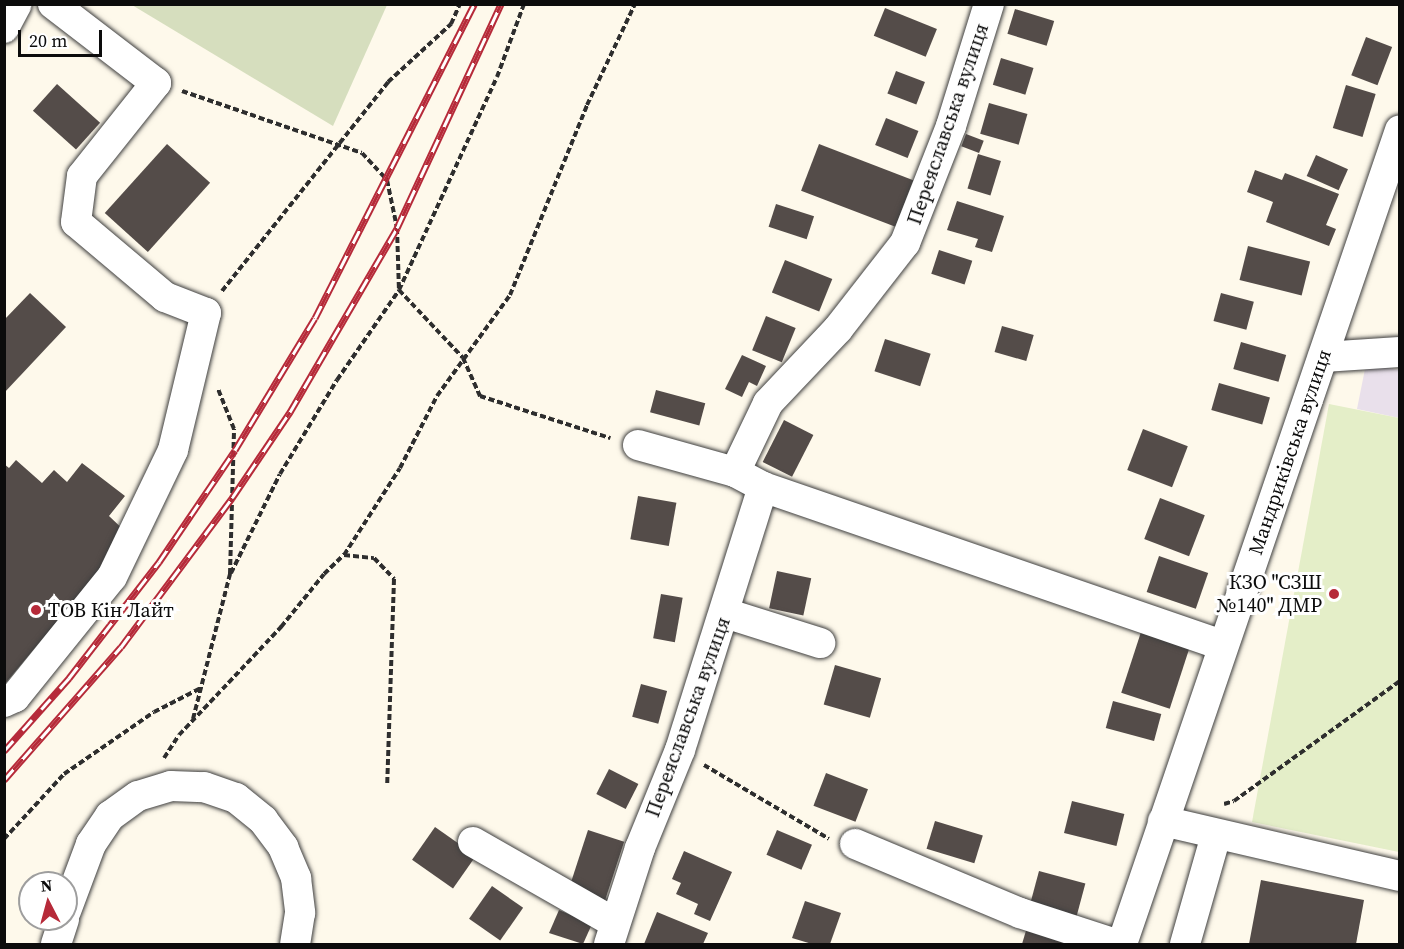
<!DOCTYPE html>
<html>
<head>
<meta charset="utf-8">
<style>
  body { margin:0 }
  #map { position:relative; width:1404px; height:949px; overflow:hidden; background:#fef9eb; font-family:"Source Serif 4",serif }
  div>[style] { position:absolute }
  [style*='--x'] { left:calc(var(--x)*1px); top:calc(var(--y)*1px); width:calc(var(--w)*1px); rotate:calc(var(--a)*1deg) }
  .industrial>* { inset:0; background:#e9e0eb }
  .cemetery>* { inset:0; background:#d6debe }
  .pitch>* { inset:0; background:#e4eec8 }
  .building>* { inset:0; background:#544c49; transform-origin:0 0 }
  .path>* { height:4px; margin-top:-2px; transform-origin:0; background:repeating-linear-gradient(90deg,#2e2e2e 0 6px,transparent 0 9px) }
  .roads { filter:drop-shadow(0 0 2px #3f3f3f) drop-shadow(0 0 2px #3f3f3f) }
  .minor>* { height:30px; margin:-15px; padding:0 15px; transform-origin:15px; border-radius:15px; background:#fff }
  .rail>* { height:7px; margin-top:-3.5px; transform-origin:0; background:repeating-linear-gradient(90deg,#fff 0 14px,#b62a39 0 28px); box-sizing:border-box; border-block:2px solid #b62a39 }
  .dots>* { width:16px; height:16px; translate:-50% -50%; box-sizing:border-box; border:3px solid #fff; border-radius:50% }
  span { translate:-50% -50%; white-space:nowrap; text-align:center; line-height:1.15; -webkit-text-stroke:6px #fff; paint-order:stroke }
  .street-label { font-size:20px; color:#0c0c0c }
  .poi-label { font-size:20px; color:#0c0c0c }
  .right { translate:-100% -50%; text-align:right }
  .left { translate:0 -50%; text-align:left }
  .frame { position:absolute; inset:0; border:6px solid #0c0c0c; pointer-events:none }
  .north { position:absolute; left:18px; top:871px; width:60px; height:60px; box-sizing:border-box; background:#fff; border:2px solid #9e9e9e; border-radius:50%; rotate:354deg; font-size:16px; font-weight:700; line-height:24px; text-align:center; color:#0c0c0c }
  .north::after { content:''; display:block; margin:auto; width:21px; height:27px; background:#b62a39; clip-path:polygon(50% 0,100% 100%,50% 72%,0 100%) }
  .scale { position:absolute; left:18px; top:30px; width:84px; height:27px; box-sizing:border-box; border:3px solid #0c0c0c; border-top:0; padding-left:8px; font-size:18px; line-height:21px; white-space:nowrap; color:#0c0c0c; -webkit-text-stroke:4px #fff; paint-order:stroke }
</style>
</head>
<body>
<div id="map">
  <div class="industrial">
    <div style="clip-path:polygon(1366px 364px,1399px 370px,1399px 418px,1357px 409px)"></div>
  </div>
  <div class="cemetery">
    <div style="clip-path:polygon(132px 5px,387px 5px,333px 126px)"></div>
  </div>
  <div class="pitch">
    <div style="clip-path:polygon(1329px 404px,1399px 418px,1399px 852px,1252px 822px)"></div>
  </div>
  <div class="building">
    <div style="left:885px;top:8px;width:56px;height:30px;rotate:22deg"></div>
    <div style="left:1015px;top:9px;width:41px;height:26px;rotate:17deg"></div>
    <div style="left:1366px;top:37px;width:28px;height:41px;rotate:21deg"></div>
    <div style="left:1001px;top:58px;width:34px;height:28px;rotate:17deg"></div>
    <div style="left:896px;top:71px;width:31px;height:24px;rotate:21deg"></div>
    <div style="left:57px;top:84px;width:58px;height:36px;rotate:42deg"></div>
    <div style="left:1346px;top:85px;width:31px;height:45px;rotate:17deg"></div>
    <div style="left:989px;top:103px;width:40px;height:32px;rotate:16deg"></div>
    <div style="left:886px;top:118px;width:35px;height:29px;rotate:22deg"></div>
    <div style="left:966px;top:134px;width:19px;height:13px;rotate:21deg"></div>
    <div style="left:167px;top:144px;width:58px;height:93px;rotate:42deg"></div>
    <div style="left:819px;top:144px;width:101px;height:50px;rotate:21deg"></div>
    <div style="left:978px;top:154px;width:24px;height:36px;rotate:17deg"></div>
    <div style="left:1316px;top:155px;width:35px;height:23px;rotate:24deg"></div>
    <div style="clip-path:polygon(1255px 170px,1282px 180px,1285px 173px,1339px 194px,1326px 225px,1336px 229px,1329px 246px,1266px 222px,1273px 202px,1247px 192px)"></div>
    <div style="clip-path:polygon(957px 201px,1004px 216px,992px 252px,975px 247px,978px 239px,947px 230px)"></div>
    <div style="left:776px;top:204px;width:40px;height:24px;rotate:18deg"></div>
    <div style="left:1248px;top:246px;width:64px;height:35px;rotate:14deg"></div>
    <div style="left:939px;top:250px;width:35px;height:25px;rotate:18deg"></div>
    <div style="left:785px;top:260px;width:51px;height:35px;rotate:22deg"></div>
    <div style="clip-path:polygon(30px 293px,66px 327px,4px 393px,4px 320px)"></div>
    <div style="left:1221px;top:293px;width:34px;height:29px;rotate:15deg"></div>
    <div style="left:766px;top:316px;width:32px;height:37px;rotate:22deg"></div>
    <div style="left:1002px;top:326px;width:33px;height:27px;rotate:16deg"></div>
    <div style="left:885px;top:339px;width:48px;height:34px;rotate:18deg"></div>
    <div style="left:1241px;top:342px;width:47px;height:28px;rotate:16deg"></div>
    <div style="clip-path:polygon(742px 355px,766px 366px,757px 386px,749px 382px,742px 397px,725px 389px)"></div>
    <div style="left:1219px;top:383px;width:53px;height:28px;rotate:16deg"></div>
    <div style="left:656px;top:390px;width:51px;height:23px;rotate:15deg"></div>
    <div style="left:784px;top:420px;width:33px;height:47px;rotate:27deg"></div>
    <div style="left:1143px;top:429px;width:48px;height:44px;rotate:21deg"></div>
    <div style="clip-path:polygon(16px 460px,42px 483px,54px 470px,67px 482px,82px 463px,125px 496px,109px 516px,129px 535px,4px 685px,4px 464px,9px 468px)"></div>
    <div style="left:638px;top:496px;width:39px;height:44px;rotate:10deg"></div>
    <div style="left:1160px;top:498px;width:48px;height:44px;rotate:21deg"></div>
    <div style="left:1159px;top:556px;width:52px;height:38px;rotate:19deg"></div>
    <div style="left:777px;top:571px;width:35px;height:38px;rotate:12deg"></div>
    <div style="left:661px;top:594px;width:22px;height:45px;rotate:10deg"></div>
    <div style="left:1141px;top:632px;width:51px;height:64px;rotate:18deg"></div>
    <div style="left:835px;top:665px;width:48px;height:41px;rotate:16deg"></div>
    <div style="left:641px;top:684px;width:27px;height:34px;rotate:15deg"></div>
    <div style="left:1113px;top:701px;width:50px;height:28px;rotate:15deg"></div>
    <div style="left:609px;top:769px;width:33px;height:28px;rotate:27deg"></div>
    <div style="left:826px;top:773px;width:45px;height:35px;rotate:21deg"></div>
    <div style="left:1072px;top:801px;width:54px;height:33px;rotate:14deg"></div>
    <div style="left:935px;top:821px;width:50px;height:29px;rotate:17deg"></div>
    <div style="left:435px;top:827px;width:50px;height:40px;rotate:35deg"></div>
    <div style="left:588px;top:830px;width:38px;height:64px;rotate:18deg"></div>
    <div style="left:777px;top:830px;width:38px;height:27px;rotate:23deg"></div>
    <div style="clip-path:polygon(684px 851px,732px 872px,710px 921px,694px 914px,698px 904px,676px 894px,681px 883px,672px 879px)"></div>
    <div style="left:1039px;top:871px;width:48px;height:36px;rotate:15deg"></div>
    <div style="clip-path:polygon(1261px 880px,1364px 900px,1356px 944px,1249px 944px)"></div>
    <div style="left:492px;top:886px;width:38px;height:40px;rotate:35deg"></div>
    <div style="clip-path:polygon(805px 901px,841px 913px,830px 944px,812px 944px,792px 938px)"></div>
    <div style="clip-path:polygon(559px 910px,592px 924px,583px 944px,549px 933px)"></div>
    <div style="clip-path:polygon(657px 912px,708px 933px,703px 944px,644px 944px)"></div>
    <div style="clip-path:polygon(1028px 924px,1086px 944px,1022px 944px)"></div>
  </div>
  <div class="path">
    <div style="--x:182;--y:91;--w:190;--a:19"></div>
    <div style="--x:362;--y:153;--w:37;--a:47"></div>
    <div style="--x:387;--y:180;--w:49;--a:78.2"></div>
    <div style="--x:397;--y:228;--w:62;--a:88.2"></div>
    <div style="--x:399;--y:290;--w:93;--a:46.7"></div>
    <div style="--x:463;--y:358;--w:42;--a:65.9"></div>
    <div style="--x:480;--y:396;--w:137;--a:17.9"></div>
    <div style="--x:222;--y:291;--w:267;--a:-51.5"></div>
    <div style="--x:388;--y:82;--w:86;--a:-42.6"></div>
    <div style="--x:451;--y:24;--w:22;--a:-66"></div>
    <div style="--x:344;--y:555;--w:103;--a:-57.2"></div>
    <div style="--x:400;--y:468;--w:81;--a:-62.8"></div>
    <div style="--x:437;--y:396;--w:125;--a:-54.1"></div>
    <div style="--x:510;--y:295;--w:205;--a:-67.9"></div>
    <div style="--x:587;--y:105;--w:112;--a:-64.6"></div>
    <div style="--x:231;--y:573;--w:110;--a:-63.7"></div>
    <div style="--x:280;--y:474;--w:110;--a:-58.8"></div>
    <div style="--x:337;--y:380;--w:109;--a:-55.4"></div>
    <div style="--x:399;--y:290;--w:234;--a:-65.3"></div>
    <div style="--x:497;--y:77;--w:78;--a:-69.7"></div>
    <div style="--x:193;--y:719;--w:150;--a:-75.7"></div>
    <div style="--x:230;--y:574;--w:145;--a:-88.4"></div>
    <div style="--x:234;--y:429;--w:43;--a:-111.8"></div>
    <div style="--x:164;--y:758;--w:27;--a:-57"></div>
    <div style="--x:179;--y:735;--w:149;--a:-46.6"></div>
    <div style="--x:281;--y:627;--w:68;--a:-50.9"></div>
    <div style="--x:324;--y:574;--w:28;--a:-44"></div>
    <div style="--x:344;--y:555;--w:30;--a:6"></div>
    <div style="--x:374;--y:558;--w:29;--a:46"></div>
    <div style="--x:394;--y:579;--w:206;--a:91.9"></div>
    <div style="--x:704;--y:765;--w:145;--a:30.6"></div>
    <div style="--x:1224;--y:804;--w:10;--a:-17"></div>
    <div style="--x:1234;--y:801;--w:205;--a:-35.9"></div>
    <div style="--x:4;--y:839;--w:88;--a:-47.3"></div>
    <div style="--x:64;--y:774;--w:109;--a:-34.6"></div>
    <div style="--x:154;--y:712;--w:53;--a:-27.1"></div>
  </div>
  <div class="roads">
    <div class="minor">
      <div style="--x:4;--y:28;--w:27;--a:-62"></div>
      <div style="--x:1323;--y:357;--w:77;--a:-3.7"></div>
      <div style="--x:638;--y:445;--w:101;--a:15.6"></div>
      <div style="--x:735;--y:472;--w:32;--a:28"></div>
      <div style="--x:763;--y:487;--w:486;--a:19"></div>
      <div style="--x:735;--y:472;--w:76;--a:-64.4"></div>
      <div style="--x:768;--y:403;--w:102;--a:-46.6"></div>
      <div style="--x:838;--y:329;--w:109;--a:-52.1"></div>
      <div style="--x:905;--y:243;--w:126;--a:-68.5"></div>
      <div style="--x:951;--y:126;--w:128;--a:-72.7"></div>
      <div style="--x:725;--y:613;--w:100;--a:17.5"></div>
      <div style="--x:4;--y:702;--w:12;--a:-24"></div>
      <div style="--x:15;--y:697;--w:154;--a:-51.1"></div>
      <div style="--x:112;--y:577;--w:141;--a:-64.3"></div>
      <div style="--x:173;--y:450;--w:141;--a:-76.5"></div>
      <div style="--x:206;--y:313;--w:44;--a:-158.7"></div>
      <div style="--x:165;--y:297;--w:116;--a:-139.9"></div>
      <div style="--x:76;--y:222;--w:46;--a:-82.6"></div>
      <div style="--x:82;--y:176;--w:119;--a:-51.5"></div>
      <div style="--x:156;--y:83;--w:130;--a:-142.5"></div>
      <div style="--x:1163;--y:821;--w:243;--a:13.1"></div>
      <div style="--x:473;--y:842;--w:163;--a:29.7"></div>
      <div style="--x:855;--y:844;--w:179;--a:22.7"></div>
      <div style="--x:1020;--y:913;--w:101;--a:17.9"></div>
      <div style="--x:66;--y:911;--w:72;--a:-69.5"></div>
      <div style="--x:91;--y:844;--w:34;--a:-56"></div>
      <div style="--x:110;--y:816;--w:34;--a:-36"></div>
      <div style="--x:138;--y:796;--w:34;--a:-17"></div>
      <div style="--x:171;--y:786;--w:33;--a:2"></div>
      <div style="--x:204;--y:787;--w:34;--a:19"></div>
      <div style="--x:236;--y:798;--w:35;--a:39"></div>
      <div style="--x:263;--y:820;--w:34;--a:53"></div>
      <div style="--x:283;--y:847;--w:34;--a:67"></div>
      <div style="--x:296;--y:878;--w:35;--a:83"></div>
      <div style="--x:300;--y:913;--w:31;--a:99"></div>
      <div style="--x:56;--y:944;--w:26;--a:-72"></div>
      <div style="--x:609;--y:944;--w:101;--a:-72.1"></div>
      <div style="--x:640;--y:848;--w:106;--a:-67.8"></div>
      <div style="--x:680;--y:750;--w:276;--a:-72.5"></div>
      <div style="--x:1122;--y:944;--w:860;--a:-71.14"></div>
      <div style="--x:1185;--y:944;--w:113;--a:-74.1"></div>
    </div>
  </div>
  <div class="rail">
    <div style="--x:4;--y:751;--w:98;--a:-48.3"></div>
    <div style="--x:69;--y:678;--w:147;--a:-52.2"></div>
    <div style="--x:159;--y:562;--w:135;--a:-55.8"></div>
    <div style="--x:235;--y:450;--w:154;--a:-58.8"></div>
    <div style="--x:315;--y:318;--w:352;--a:-63.1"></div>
    <div style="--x:4;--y:780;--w:177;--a:-48.7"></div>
    <div style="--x:121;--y:647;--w:186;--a:-53.3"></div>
    <div style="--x:232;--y:498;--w:104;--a:-56"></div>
    <div style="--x:290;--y:412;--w:213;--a:-59.8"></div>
    <div style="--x:397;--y:228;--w:247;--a:-65.1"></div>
  </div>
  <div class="dots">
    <div style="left:1334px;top:594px;background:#b62a39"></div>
    <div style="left:36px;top:610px;background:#b62a39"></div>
  </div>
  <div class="street-label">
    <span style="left:948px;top:124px;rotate:-71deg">Переяславська вулиця</span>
    <span style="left:1290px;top:452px;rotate:-71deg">Мандриківська вулиця</span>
    <span style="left:688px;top:717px;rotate:-70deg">Переяславська вулиця</span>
  </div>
  <div class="poi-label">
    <span class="right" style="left:1322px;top:594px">КЗО "СЗШ<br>№140" ДМР</span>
    <span class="left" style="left:48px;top:610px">ТОВ Кін Лайт</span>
  </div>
  <div class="frame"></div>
  <div class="north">N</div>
  <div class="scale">20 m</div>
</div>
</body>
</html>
